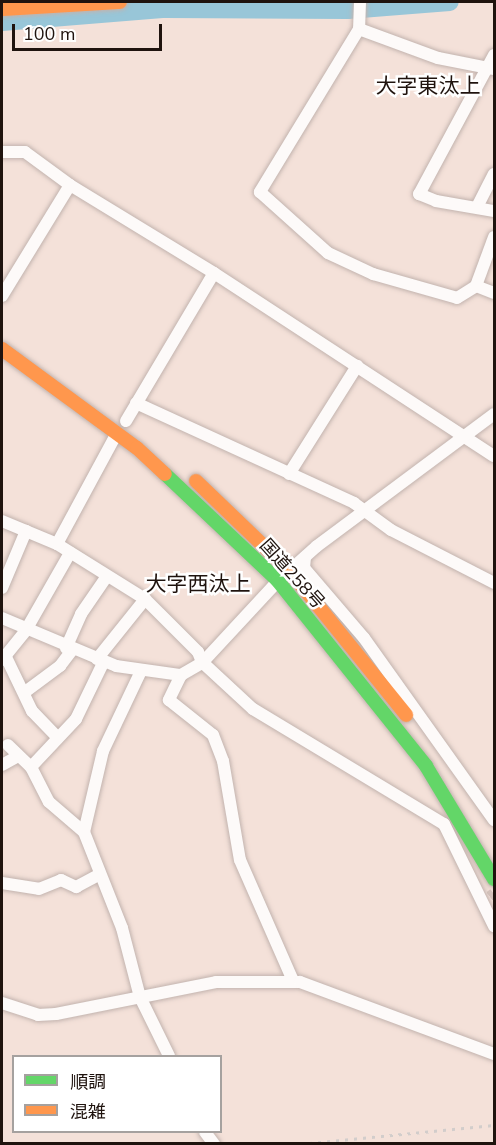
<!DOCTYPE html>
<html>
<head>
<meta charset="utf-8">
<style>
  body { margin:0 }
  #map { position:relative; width:496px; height:1145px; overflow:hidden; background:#f4e1d9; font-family:"Nunito Sans","Noto Sans JP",sans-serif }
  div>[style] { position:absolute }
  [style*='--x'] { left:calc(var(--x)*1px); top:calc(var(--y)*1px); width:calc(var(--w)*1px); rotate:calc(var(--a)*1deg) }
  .river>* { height:18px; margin:-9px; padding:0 9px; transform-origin:9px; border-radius:9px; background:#98c6d8 }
  .street-tunnel>* { height:12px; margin-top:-6px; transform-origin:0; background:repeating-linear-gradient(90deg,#d4c2bb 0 12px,transparent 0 18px) }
  .roads { filter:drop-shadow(0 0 2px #c2b3ae) drop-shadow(0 0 2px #c2b3ae) }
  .street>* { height:12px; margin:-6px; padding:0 6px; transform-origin:6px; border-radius:6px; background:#fdfaf9 }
  .fast>* { height:14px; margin:-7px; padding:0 7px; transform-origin:7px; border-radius:7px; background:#63d668 }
  .slow>* { height:14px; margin:-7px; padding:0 7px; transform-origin:7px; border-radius:7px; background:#ff974d }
  .rail>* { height:3px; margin-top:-1.5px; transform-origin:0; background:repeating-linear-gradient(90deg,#d2cdcb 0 3px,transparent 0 9px) }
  span { translate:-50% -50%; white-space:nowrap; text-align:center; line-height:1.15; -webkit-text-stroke:5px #fff; paint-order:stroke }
  .street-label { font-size:18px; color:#1f130e }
  .quarter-label { font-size:21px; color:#1f130e }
  .frame { position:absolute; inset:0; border:3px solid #1f130e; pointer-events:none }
  .legend { position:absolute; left:12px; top:1055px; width:210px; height:78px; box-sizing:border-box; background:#fff; border:2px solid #a5a19f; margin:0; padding:8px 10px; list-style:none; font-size:18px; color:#1f130e }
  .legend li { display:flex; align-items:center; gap:12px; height:30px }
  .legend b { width:30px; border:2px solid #a5a19f }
  .scale { position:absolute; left:12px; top:24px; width:150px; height:27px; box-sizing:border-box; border:3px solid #1f130e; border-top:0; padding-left:8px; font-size:18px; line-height:21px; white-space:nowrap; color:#1f130e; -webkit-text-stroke:4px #fff; paint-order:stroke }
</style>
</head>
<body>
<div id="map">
  <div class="river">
    <div style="--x:2;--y:22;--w:164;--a:-4.6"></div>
    <div style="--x:165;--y:9;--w:183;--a:0.3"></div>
    <div style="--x:348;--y:10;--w:102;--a:-4.5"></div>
  </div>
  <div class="street-tunnel">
    <div style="--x:490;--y:897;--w:5;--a:-37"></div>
  </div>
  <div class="roads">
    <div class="street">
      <div style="--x:360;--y:2;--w:27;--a:92"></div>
      <div style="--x:359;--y:29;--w:191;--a:121.3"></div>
      <div style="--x:260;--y:192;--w:91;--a:41.9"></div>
      <div style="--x:328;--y:253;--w:50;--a:25"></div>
      <div style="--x:373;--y:274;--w:87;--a:15.9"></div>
      <div style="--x:457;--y:298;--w:22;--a:-32"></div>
      <div style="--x:359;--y:29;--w:84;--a:20.2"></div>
      <div style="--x:438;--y:58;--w:56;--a:11.3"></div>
      <div style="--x:494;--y:55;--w:158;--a:118.3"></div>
      <div style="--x:419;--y:194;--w:18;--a:22"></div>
      <div style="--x:436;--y:201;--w:59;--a:9.8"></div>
      <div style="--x:2;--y:152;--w:23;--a:0"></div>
      <div style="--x:25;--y:152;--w:56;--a:36.3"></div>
      <div style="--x:70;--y:185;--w:169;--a:31.4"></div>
      <div style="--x:214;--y:273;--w:334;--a:33.2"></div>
      <div style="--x:477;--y:207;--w:37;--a:-63"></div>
      <div style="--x:494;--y:237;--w:52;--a:110.2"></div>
      <div style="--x:476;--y:286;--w:19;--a:21"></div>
      <div style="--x:2;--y:296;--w:130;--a:-58.5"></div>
      <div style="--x:136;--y:403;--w:240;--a:24.6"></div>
      <div style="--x:354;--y:503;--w:46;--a:36.1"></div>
      <div style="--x:391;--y:530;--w:116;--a:27.2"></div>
      <div style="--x:126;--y:421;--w:172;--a:-59.3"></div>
      <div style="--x:289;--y:474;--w:128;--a:-57.8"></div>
      <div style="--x:2;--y:521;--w:60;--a:22.7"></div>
      <div style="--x:57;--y:544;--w:104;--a:32"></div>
      <div style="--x:145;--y:599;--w:75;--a:45"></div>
      <div style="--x:198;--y:652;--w:11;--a:68"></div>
      <div style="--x:202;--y:662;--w:69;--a:42.7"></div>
      <div style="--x:253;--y:709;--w:223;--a:31.1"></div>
      <div style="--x:444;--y:824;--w:114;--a:63.9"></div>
      <div style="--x:57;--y:544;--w:126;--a:-61.6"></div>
      <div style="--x:305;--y:557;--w:11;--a:95"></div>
      <div style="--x:304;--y:568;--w:92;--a:49.4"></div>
      <div style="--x:364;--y:638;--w:224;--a:54.5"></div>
      <div style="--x:2;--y:588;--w:62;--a:-67.2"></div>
      <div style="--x:2;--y:618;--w:124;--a:22.8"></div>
      <div style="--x:116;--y:666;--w:66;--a:7.9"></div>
      <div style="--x:181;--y:675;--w:24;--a:-30"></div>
      <div style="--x:202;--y:663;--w:112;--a:-47.2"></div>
      <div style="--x:278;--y:581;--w:52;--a:-41.9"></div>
      <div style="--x:317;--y:546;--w:221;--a:-36.7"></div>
      <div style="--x:66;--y:648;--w:37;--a:-66"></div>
      <div style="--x:81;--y:614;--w:46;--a:-55.6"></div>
      <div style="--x:6;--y:657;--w:60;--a:64.3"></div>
      <div style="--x:32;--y:711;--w:37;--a:46"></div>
      <div style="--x:97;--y:659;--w:77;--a:-51.3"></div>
      <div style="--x:2;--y:660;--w:38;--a:-51"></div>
      <div style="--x:26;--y:630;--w:89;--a:-60.3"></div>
      <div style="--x:141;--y:671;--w:89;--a:115.4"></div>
      <div style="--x:103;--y:751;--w:83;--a:103.2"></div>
      <div style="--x:84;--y:832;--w:103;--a:68.4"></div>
      <div style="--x:122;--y:928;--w:71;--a:75.4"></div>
      <div style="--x:140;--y:997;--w:66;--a:63.8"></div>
      <div style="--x:181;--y:675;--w:28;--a:116"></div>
      <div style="--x:169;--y:700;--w:56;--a:38.5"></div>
      <div style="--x:213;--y:735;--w:28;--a:69"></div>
      <div style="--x:223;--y:761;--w:100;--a:80.3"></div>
      <div style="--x:240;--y:860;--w:132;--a:66.3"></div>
      <div style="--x:25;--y:692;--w:44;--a:-36.6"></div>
      <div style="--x:60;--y:666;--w:20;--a:-53"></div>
      <div style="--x:8;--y:745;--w:32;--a:44"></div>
      <div style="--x:31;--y:767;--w:39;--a:63"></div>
      <div style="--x:49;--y:802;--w:46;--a:40.6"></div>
      <div style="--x:2;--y:765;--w:18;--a:-29"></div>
      <div style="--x:31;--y:767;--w:66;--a:-46.8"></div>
      <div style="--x:76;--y:719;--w:64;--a:-64.2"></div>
      <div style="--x:2;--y:883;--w:37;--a:9"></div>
      <div style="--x:39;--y:889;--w:24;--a:-22"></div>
      <div style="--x:61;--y:880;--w:17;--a:25"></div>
      <div style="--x:76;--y:887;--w:27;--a:-28"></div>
      <div style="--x:2;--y:1003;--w:38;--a:18"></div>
      <div style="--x:38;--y:1015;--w:18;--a:-3"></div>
      <div style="--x:56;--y:1014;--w:163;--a:-11.3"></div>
      <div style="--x:216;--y:982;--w:84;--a:0"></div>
      <div style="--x:300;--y:982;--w:207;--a:20.4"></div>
      <div style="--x:205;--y:1132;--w:15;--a:53"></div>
    </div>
    <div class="fast">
      <div style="--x:165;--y:474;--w:156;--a:43.4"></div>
      <div style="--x:278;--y:581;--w:237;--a:51.3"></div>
      <div style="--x:426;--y:766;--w:132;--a:59"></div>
    </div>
    <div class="slow">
      <div style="--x:2;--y:9;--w:118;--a:-3.4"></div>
      <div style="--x:2;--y:349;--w:167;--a:36.3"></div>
      <div style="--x:137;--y:448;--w:38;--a:43"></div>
      <div style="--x:196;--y:481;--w:130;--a:43.8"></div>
      <div style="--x:290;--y:571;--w:185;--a:51.1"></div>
    </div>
  </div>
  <div class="rail">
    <div style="--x:300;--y:1144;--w:195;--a:-5.6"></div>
  </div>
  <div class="street-label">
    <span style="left:292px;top:574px;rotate:48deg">国道258号</span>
  </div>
  <div class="quarter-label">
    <span style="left:428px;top:86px">大字東汰上</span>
    <span style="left:198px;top:584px">大字西汰上</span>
  </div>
  <div class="frame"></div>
  <ul class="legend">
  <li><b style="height:8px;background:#63d668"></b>順調</li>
  <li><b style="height:8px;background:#ff974d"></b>混雑</li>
  </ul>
  <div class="scale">100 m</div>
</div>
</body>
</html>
